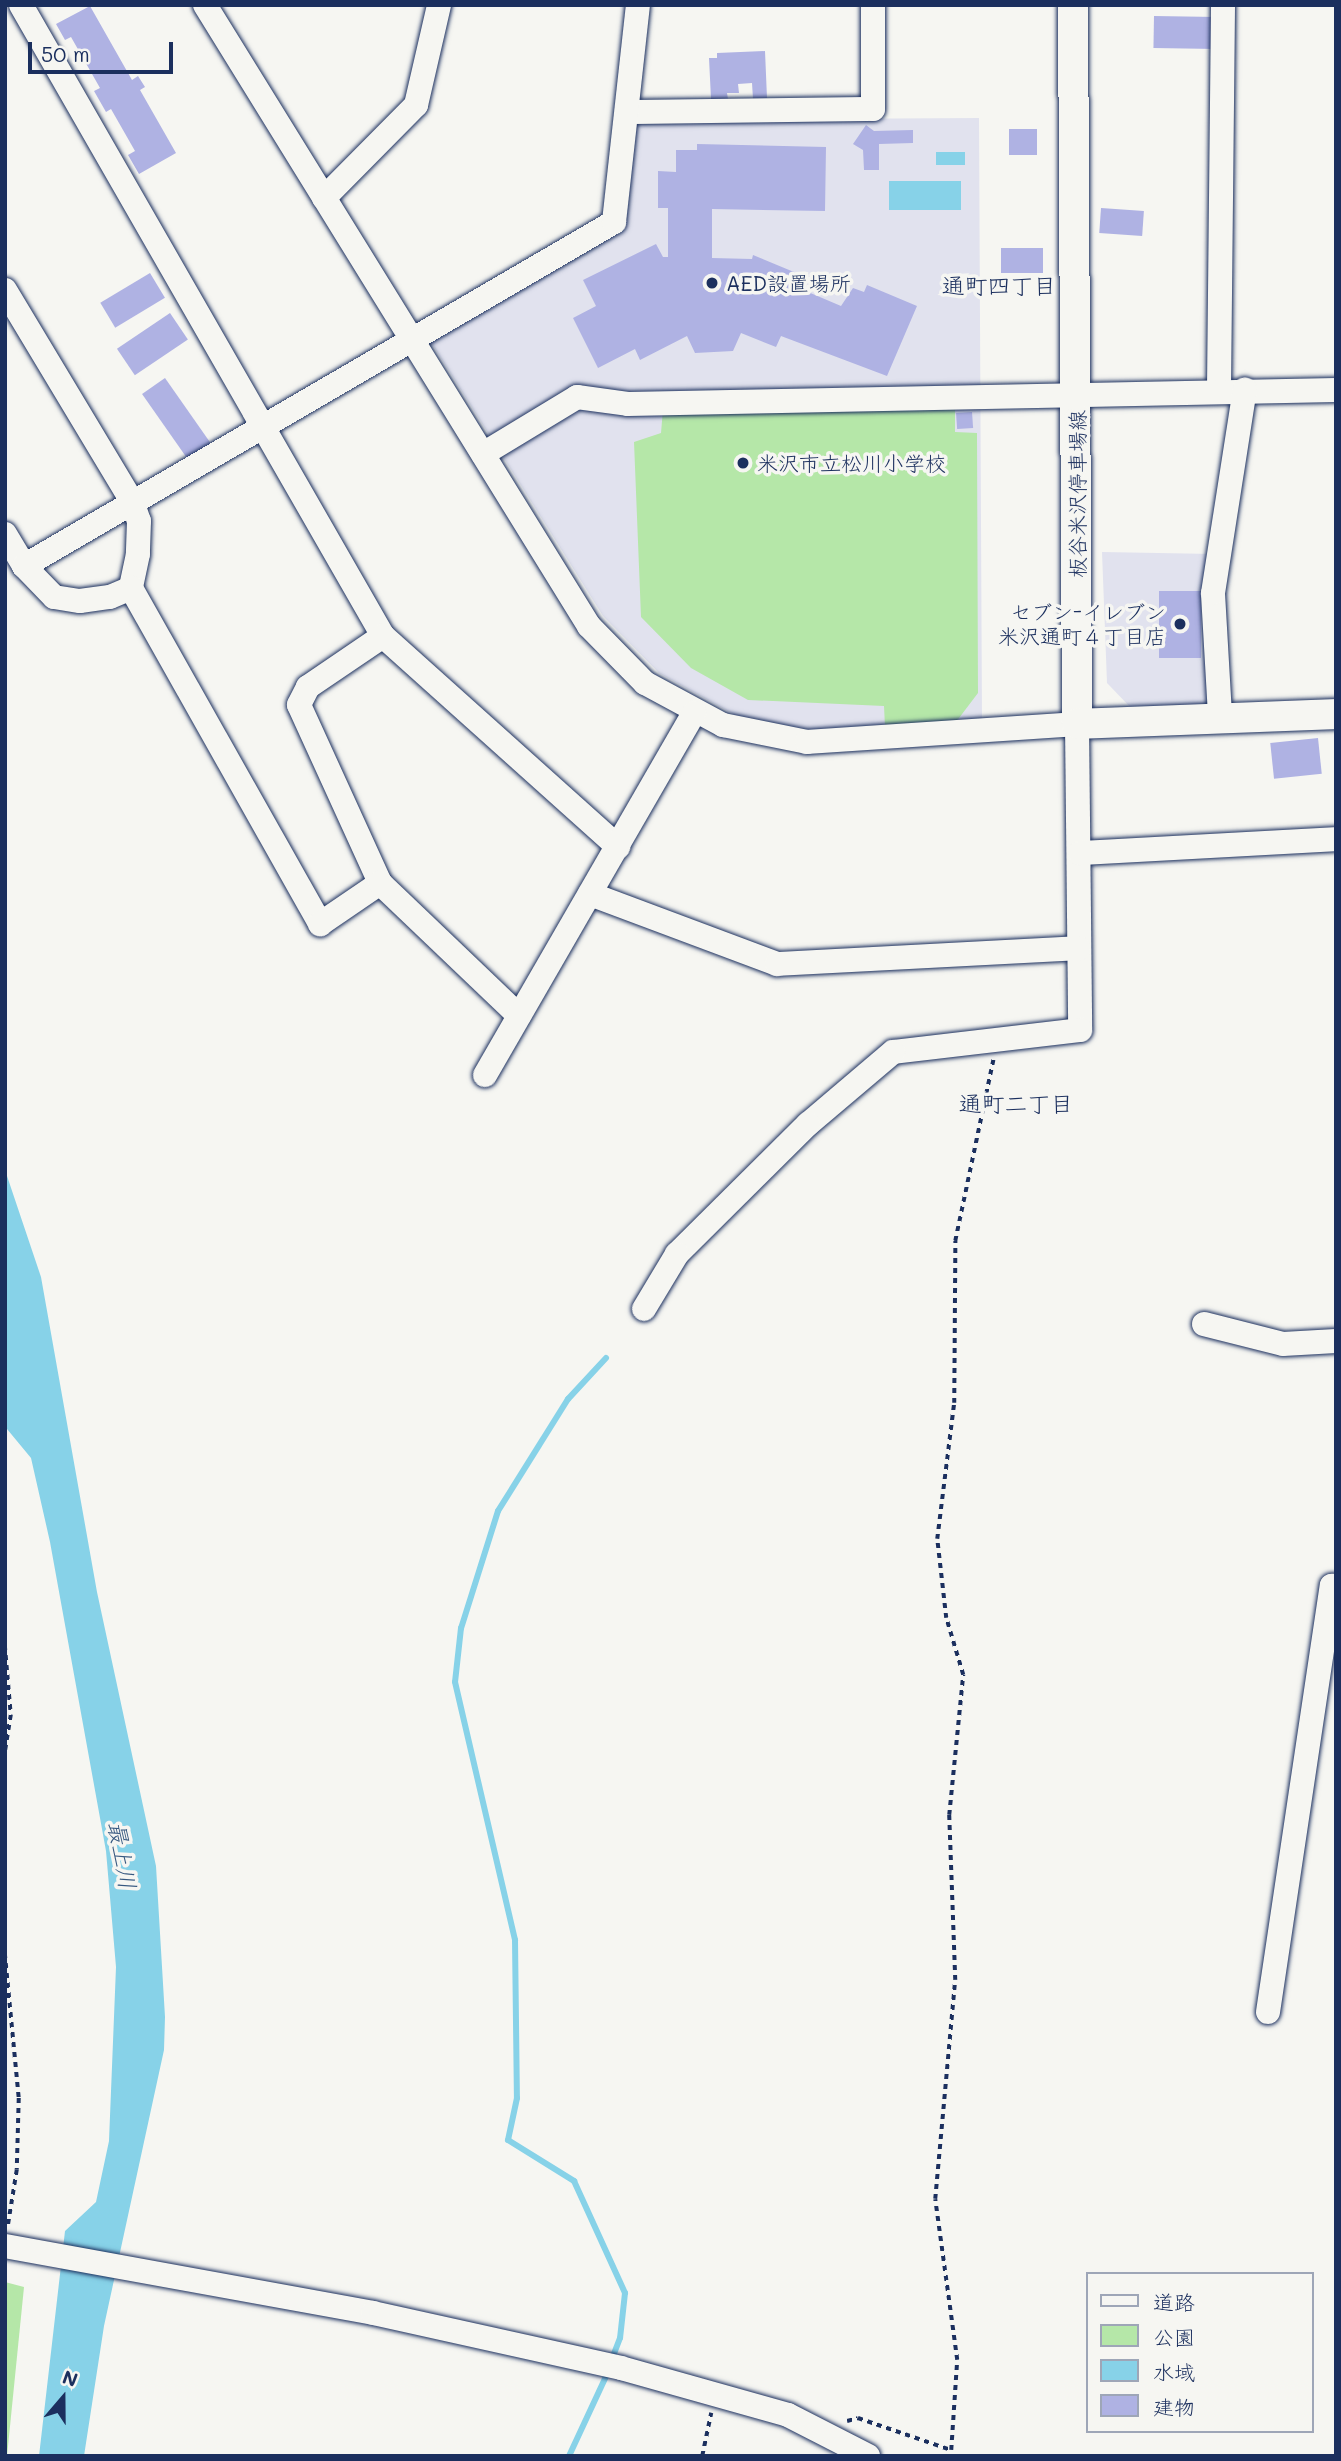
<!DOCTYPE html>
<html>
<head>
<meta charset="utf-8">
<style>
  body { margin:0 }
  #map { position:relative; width:1341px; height:2461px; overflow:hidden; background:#f6f6f2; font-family:Mali,"Klee One",sans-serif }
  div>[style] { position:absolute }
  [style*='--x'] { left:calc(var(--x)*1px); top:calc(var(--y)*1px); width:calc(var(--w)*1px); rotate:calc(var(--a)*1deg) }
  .built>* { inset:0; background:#e1e2ee }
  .green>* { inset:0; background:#b5e7a8 }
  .water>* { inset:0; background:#87d2e8; transform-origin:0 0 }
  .stream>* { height:6px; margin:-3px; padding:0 3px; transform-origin:3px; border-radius:3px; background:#87d2e8 }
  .building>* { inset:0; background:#afb2e3; transform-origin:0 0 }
  .path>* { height:3.5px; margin-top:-1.75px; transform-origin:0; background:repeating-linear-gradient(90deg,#1b2f5e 0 5px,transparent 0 10px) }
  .roads { filter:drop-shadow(0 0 2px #1b2f5e) drop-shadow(0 0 2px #1b2f5e) }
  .minor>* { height:24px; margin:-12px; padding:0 12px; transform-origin:12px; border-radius:12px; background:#f6f6f2 }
  .major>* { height:30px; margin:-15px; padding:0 15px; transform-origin:15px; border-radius:15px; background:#f6f6f2 }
  .dots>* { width:19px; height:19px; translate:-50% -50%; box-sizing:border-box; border:4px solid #f6f6f2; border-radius:50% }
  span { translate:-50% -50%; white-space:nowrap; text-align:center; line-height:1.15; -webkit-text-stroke:7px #f6f6f2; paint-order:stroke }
  .poi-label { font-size:21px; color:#1b2f5e }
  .left { translate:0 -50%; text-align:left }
  .right { translate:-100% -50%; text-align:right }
  .street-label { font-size:21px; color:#1b2f5e }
  .neighbourhood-label { font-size:23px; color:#1b2f5e }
  .water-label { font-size:23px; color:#365880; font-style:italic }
  .frame { position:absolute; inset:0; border:7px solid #1b2f5e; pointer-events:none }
  .legend { position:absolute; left:1086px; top:2272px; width:228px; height:161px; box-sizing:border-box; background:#f6f6f2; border:2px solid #9ea6b7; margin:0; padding:9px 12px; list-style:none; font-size:21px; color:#1b2f5e }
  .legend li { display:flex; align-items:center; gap:14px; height:35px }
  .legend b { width:35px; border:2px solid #9ea6b7 }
  .north { position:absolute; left:28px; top:2363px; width:70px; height:70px; -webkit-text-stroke:5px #f6f6f2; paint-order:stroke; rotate:20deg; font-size:19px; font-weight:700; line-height:28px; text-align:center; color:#1b2f5e }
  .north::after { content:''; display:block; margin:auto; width:24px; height:32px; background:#1b2f5e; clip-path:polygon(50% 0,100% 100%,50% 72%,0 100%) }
  .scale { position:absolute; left:28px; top:42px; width:145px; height:32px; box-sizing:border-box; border:4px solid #1b2f5e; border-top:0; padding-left:9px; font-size:21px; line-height:24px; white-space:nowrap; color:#1b2f5e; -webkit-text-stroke:5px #f6f6f2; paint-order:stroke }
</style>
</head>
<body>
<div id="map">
  <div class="built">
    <div style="clip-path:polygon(979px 118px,982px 721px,856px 733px,792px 729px,737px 716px,659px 673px,603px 616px,429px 339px,622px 227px,634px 120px)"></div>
    <div style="clip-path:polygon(1102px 552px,1214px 554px,1214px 695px,1205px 709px,1133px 710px,1107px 683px)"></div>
  </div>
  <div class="green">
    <div style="clip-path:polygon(955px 406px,955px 432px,977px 433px,978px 693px,956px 722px,885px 727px,884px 706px,748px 700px,691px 668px,641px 617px,634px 442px,661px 433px,663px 409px)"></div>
    <div style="clip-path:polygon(5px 2282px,24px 2287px,7px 2456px,5px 2456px)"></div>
  </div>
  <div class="water">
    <div style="left:936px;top:152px;width:29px;height:13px"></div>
    <div style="left:961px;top:181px;width:29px;height:72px;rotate:90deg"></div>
    <div style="clip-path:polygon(5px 1170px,41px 1277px,97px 1592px,156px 1866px,165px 2017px,164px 2050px,104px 2326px,84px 2456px,39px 2456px,65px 2231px,96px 2202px,109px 2141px,116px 1967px,106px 1851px,50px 1542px,31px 1458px,7px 1429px,5px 1416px)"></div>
  </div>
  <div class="stream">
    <div style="--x:606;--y:1358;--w:56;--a:132.8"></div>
    <div style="--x:568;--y:1399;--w:132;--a:122"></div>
    <div style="--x:498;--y:1511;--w:123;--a:107.5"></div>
    <div style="--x:461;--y:1628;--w:54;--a:96.3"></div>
    <div style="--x:455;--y:1682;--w:265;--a:76.9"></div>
    <div style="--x:515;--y:1940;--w:158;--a:89.3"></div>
    <div style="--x:517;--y:2098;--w:43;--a:102.1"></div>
    <div style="--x:508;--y:2140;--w:78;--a:31.8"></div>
    <div style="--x:574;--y:2181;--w:123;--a:65.5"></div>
    <div style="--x:625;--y:2293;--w:45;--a:96.3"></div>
    <div style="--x:620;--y:2338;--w:25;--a:111"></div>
    <div style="--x:569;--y:2456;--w:93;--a:-65.1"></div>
  </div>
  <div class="building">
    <div style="clip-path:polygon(90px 6px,132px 80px,138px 76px,145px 87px,140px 90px,176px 153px,139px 174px,128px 155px,135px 151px,111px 109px,106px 112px,94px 91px,100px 88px,71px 37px,65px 40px,56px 24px)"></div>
    <div style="left:1154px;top:16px;width:63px;height:32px;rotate:1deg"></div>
    <div style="clip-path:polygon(765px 51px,767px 98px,753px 99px,752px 83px,738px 84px,739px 93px,727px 93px,728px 99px,711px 99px,709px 58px,717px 58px,717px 53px)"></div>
    <div style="clip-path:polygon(866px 125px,874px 131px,913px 130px,913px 143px,879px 144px,879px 170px,864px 170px,863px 150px,853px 144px)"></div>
    <div style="left:1009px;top:129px;width:28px;height:26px"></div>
    <div style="clip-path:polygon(697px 144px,826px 147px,825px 211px,712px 209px,712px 258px,752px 259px,753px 255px,806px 277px,801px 289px,841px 306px,853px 288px,864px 292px,867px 285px,917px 306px,887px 376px,781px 336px,776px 347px,741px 333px,733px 351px,695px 353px,687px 336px,640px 360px,635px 349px,598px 368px,573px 318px,596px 306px,583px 280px,656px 244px,663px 257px,668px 257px,668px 208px,658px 208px,658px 171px,676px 172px,676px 150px,697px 150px)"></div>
    <div style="left:1101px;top:208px;width:43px;height:25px;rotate:4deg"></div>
    <div style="left:1001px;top:248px;width:42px;height:25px"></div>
    <div style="left:150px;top:273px;width:29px;height:58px;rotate:59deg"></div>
    <div style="left:170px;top:313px;width:32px;height:64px;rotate:56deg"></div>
    <div style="left:165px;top:378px;width:80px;height:28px;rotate:55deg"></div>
    <div style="left:972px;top:412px;width:16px;height:16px;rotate:86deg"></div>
    <div style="left:1159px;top:591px;width:42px;height:67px"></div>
    <div style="left:1318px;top:738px;width:36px;height:48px;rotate:84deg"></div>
  </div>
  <div class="path">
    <div style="--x:5;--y:1645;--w:70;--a:85.1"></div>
    <div style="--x:11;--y:1715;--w:36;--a:99"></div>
    <div style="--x:5;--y:1953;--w:146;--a:84.5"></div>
    <div style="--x:19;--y:2098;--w:72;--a:91.6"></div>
    <div style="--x:17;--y:2170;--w:57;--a:99.1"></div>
    <div style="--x:847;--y:2421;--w:11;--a:-15"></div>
    <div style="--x:858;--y:2418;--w:98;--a:19"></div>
    <div style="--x:951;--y:2450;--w:90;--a:-86.2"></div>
    <div style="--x:957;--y:2360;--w:162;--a:-97.8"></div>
    <div style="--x:935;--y:2199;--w:220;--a:-84.8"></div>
    <div style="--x:955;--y:1980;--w:165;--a:-92.1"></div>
    <div style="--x:949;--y:1815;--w:141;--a:-84.3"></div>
    <div style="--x:963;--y:1675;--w:59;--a:-106.6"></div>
    <div style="--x:946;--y:1618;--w:80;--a:-96.5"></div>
    <div style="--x:937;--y:1539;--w:137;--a:-82.9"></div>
    <div style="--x:954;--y:1403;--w:162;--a:-89.6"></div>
    <div style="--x:955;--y:1241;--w:185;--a:-78.1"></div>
    <div style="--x:702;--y:2456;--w:44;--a:-78.2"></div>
  </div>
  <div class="roads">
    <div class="minor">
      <div style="--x:21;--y:5;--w:727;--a:60.16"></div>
      <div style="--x:383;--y:636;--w:316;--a:41.9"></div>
      <div style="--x:205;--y:5;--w:730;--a:58.27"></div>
      <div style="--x:589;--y:626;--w:80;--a:45.5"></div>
      <div style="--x:645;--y:683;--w:89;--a:28.3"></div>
      <div style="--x:723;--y:725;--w:86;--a:11.4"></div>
      <div style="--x:807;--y:742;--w:271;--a:-3.8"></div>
      <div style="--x:1077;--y:724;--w:306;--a:89.4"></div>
      <div style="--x:1080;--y:1030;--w:188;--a:173.3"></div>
      <div style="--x:893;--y:1052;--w:111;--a:139.7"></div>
      <div style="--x:808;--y:1124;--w:185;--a:135.2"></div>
      <div style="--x:677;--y:1254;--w:64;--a:121"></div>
      <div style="--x:627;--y:112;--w:246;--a:-0.7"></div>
      <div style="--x:873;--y:109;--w:104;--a:-90"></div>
      <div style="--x:324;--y:198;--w:131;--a:-45.3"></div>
      <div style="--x:416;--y:105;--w:103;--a:-77"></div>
      <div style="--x:5;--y:290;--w:246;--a:59"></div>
      <div style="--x:132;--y:501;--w:21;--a:71"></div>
      <div style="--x:139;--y:521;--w:33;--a:92"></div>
      <div style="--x:138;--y:554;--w:35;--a:102"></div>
      <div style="--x:131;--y:588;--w:386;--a:60.6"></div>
      <div style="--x:320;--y:924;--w:73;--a:-34.3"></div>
      <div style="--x:1219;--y:389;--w:384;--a:-89.4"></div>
      <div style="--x:483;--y:454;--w:110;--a:-31.2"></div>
      <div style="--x:577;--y:397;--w:51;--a:7.8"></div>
      <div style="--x:628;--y:404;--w:708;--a:-1.13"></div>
      <div style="--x:5;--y:534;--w:37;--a:59"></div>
      <div style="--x:24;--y:566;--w:43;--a:45.9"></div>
      <div style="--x:54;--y:597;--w:26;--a:9"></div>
      <div style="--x:80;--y:601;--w:30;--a:-8"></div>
      <div style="--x:110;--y:597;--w:23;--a:-23"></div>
      <div style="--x:24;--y:566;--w:683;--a:-30.24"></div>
      <div style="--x:614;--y:222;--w:218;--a:-83.7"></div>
      <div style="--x:383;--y:636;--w:91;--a:145.8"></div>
      <div style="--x:308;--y:687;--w:20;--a:117"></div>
      <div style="--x:299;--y:705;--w:196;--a:65.5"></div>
      <div style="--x:380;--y:883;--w:192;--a:43.7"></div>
      <div style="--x:1220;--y:715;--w:122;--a:-93.3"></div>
      <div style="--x:1213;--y:593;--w:206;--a:-81.1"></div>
      <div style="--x:1080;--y:853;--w:256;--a:-3.1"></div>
      <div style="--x:590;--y:894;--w:200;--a:20.5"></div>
      <div style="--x:777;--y:964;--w:302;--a:-3"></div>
      <div style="--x:485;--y:1075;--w:418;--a:-60"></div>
      <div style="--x:1204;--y:1324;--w:81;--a:14.2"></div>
      <div style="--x:1283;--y:1344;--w:53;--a:-3.2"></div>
      <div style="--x:1268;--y:2012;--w:431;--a:-81.5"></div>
      <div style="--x:1332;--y:1586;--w:4;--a:0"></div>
      <div style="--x:5;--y:2246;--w:374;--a:10.3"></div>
      <div style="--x:373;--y:2313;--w:254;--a:12.5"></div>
      <div style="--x:621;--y:2368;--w:173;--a:15.7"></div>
      <div style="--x:788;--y:2415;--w:90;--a:27.1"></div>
    </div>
    <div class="major">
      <div style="--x:1073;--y:5;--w:719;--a:89.68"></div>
      <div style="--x:1077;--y:724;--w:259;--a:-2.2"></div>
    </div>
  </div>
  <div class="dots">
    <div style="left:712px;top:283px;background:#1b2f5e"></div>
    <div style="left:743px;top:463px;background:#1b2f5e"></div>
    <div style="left:1180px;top:624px;background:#1b2f5e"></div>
  </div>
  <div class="poi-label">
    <span class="left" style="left:726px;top:283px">AED設置場所</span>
    <span class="left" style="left:757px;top:463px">米沢市立松川小学校</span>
    <span class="right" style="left:1166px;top:624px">セブン-イレブン<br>米沢通町４丁目店</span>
  </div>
  <div class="street-label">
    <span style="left:1077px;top:494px;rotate:-90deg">板谷米沢停車場線</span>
  </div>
  <div class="neighbourhood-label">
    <span style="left:999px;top:285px">通町四丁目</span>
    <span style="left:1016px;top:1103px">通町二丁目</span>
  </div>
  <div class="water-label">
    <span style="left:123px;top:1855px;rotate:80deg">最上川</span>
  </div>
  <div class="frame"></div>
  <ul class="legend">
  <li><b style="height:9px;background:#f6f6f2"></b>道路</li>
  <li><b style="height:19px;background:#b5e7a8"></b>公園</li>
  <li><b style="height:19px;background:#87d2e8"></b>水域</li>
  <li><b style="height:19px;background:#afb2e3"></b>建物</li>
  </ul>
  <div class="north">N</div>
  <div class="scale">50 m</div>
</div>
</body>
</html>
